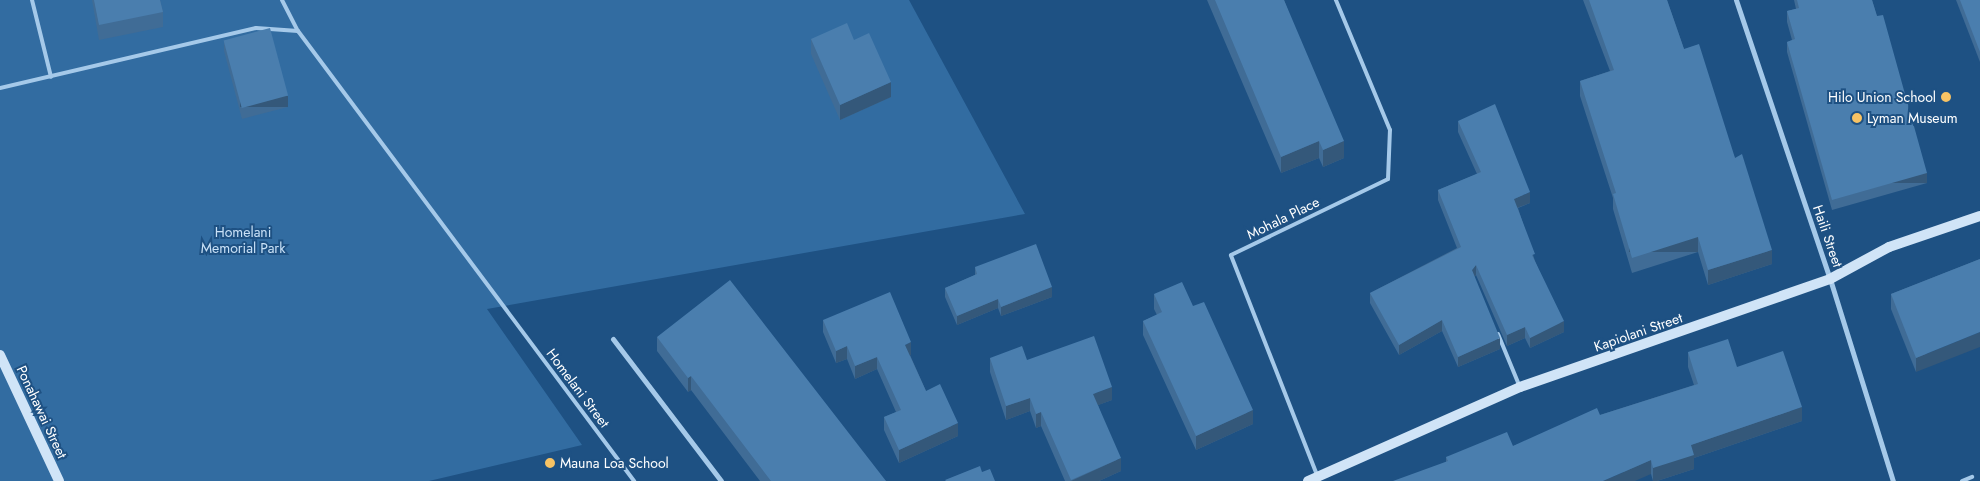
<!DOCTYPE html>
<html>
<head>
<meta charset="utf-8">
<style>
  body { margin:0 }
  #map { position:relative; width:1980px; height:481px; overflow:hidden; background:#1e5183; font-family:Jost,sans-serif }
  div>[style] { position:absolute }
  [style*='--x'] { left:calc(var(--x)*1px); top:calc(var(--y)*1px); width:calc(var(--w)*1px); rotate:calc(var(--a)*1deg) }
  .green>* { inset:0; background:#326ca1 }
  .lane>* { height:4px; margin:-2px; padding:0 2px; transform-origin:2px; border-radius:2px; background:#a5c9e9 }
  .street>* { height:5px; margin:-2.5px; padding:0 2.5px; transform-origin:2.5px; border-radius:2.5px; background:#a5c9e9 }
  .secondary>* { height:10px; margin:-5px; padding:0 5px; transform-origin:5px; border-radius:5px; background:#d0e4f7 }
  .wall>* { inset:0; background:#406c96 }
  .shaded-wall>* { inset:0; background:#34587a; transform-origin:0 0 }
  .building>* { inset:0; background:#4a7eae; transform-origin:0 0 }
  .dots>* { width:14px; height:14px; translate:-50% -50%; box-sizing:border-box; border:2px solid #1e5183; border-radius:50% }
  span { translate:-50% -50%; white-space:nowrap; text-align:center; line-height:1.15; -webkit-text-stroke:4px #1e5183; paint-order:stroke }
  .poi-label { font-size:14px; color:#fff }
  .right { translate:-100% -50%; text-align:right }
  .left { translate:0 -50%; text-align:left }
  .street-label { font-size:14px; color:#fff }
  .park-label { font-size:14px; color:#c9e1f7 }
</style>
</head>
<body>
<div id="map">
  <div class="green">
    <div style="clip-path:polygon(0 0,909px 0,1025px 214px,487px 309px,582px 445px,429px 481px,0 481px)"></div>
  </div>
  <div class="lane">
    <div style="--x:32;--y:0;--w:79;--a:76.1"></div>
    <div style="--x:282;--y:0;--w:35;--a:63"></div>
    <div style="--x:298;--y:31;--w:562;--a:53.25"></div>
    <div style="--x:0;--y:88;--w:263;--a:-13.2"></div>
    <div style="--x:256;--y:28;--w:42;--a:4.1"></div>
    <div style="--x:1498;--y:334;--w:55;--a:67.6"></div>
    <div style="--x:1317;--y:475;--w:236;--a:-111.4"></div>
    <div style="--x:1231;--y:255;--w:174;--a:-25.8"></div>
    <div style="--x:1388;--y:179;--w:49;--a:-87.7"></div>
    <div style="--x:1390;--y:130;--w:141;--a:-112.6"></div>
    <div style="--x:1962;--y:481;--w:11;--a:-22"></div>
  </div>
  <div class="street">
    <div style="--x:1736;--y:0;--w:294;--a:71.4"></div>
    <div style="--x:1830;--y:279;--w:212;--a:72.7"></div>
    <div style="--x:613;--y:339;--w:178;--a:52.7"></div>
  </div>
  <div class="secondary">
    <div style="--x:0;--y:355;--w:139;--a:64.9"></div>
    <div style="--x:1308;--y:481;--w:232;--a:-23.9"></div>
    <div style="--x:1520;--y:387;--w:328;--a:-19.2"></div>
    <div style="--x:1830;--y:279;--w:67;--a:-28.5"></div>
    <div style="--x:1889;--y:247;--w:96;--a:-18.8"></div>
  </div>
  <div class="wall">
    <div style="clip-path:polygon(92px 0,160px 0,163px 12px,163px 27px,99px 40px)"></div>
    <div style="clip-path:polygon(1207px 0,1284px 0,1344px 158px,1323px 167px,1319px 158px,1281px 173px)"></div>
    <div style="clip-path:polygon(1583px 0,1667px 0,1684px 49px,1735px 158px,1772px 264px,1708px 285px,1698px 252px,1632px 273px,1613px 209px,1613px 198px,1580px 96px,1580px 81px,1610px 71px)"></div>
    <div style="clip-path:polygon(1794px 0,1872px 0,1927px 183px,1832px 210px,1787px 52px,1787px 42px,1792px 40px,1787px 22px,1787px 11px,1796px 9px)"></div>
    <div style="clip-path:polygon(1956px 0,1980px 0,1980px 62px)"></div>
    <div style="clip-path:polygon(811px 39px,854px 40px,891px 97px,840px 120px,811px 54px)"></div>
    <div style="clip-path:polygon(224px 40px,288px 107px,242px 119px,224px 51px)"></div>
    <div style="clip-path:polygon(1458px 121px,1530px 203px,1518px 208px,1535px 261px,1564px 332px,1530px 348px,1525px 338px,1507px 346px,1476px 275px,1474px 277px,1500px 349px,1458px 367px,1442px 331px,1399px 355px,1370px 303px,1370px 293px,1457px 248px,1438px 200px,1438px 190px,1477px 174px,1458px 132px)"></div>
    <div style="clip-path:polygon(1980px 259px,1916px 372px,1891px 309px,1891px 294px)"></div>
    <div style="clip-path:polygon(975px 267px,1052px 297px,1001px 316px,998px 308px,957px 325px,945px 297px,945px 288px,975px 275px)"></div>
    <div style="clip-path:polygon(1154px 294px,1193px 306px,1253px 424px,1196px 450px,1143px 335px,1143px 321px,1157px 315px,1154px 309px)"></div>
    <div style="clip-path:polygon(823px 320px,911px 355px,910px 355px,926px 391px,958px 436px,899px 463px,884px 430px,884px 417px,896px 412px,877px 369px,855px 379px,847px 359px,836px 363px,823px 332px)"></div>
    <div style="clip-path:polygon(657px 337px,886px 481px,760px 481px,691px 390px,688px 392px,657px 351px)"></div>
    <div style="clip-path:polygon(1688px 352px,1737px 367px,1802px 421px,1694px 458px,1694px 469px,1657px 481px,1653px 481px,1651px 474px,1446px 462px,1446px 457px,1513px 446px,1600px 415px,1694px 385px,1688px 367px)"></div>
    <div style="clip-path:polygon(990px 358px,1027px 360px,1112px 400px,1098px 405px,1121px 471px,1099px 481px,1065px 481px,1041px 426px,1036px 428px,1030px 411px,1006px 420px,990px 372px)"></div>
  </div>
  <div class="shaded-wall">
    <div style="clip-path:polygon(891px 82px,891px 97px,840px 120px,840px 105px)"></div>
    <div style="left:288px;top:96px;width:11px;height:48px;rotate:90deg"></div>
    <div style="clip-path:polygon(1319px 141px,1319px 158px,1281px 173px,1281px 157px)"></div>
    <div style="clip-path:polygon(1344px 141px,1344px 158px,1323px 167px,1323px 150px)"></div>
    <div style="left:1927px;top:173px;width:10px;height:99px;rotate:90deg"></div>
    <div style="clip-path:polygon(1530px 192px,1530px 203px,1514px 209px,1514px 199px)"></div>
    <div style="left:1698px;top:237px;width:15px;height:69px;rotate:90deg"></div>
    <div style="clip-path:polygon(1772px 250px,1772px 264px,1708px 285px,1708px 270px)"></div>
    <div style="clip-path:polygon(1476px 265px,1476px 275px,1472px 280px,1472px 270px)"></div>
    <div style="clip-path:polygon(1052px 287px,1052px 297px,1001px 316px,1001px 307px)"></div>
    <div style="clip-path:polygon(998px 299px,998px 308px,957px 325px,957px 316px)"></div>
    <div style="clip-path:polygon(1442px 320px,1442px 331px,1399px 355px,1399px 345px)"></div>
    <div style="clip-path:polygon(1564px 321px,1564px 332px,1530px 348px,1530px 338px)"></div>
    <div style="clip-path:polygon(1525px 327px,1525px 338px,1507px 346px,1507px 335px)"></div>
    <div style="clip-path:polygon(1980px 332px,1980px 347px,1916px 372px,1916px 358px)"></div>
    <div style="clip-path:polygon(1500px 338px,1500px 349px,1458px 367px,1458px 357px)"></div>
    <div style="clip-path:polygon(911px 342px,911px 355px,905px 358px,905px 345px)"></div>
    <div style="clip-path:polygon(847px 346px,847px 359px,836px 363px,836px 351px)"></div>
    <div style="clip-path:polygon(877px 357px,877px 369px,855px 379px,855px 366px)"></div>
    <div style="clip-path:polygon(691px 376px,691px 390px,688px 392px,688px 378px)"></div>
    <div style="clip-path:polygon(1112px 387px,1112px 400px,1093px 407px,1093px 394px)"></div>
    <div style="clip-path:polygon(1030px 398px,1030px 411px,1006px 420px,1006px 406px)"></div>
    <div style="clip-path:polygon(1802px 407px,1802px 421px,1694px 458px,1694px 469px,1657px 481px,1653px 481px,1653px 468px,1691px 445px)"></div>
    <div style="clip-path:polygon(1253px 410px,1253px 424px,1196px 450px,1196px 436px)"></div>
    <div style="clip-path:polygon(1041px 412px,1041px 426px,1036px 428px,1036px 414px)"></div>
    <div style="clip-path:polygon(958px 423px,958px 436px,899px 463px,899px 450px)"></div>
    <div style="clip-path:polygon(1121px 458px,1121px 471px,1099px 481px,1071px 481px)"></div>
    <div style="clip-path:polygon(1651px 460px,1651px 474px,1635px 481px,1603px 481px)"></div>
  </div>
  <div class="building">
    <div style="clip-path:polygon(94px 0,160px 0,163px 12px,99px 25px)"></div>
    <div style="clip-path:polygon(1215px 0,1284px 0,1344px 141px,1323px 150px,1319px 141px,1281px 157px)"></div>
    <div style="clip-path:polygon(1589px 0,1667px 0,1684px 49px,1699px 44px,1735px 158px,1742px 154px,1772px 250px,1708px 270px,1698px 237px,1632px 258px,1613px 194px,1616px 193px,1580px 81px,1614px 70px)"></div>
    <div style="clip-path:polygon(1797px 0,1872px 0,1877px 16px,1883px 15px,1927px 173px,1832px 200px,1787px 42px,1795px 39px,1787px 11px,1799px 8px)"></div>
    <div style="clip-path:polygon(1960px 0,1980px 0,1980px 52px)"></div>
    <div style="clip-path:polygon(847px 23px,854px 40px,869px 33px,891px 82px,840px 105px,811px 39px)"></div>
    <div style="left:270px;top:28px;width:70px;height:48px;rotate:75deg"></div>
    <div style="clip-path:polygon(1495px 104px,1530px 192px,1514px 199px,1535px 254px,1532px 255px,1564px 321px,1530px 338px,1525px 327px,1507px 335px,1476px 265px,1472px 270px,1500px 338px,1458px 357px,1442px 320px,1399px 345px,1370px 293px,1461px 247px,1438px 190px,1481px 172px,1458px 121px)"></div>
    <div style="clip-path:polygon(1036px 244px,1052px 287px,1001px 307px,998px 299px,957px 316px,945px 288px,977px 274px,975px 267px)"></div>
    <div style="clip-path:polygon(1980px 259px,1980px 332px,1916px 358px,1891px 294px)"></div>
    <div style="clip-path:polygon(730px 280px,886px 481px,771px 481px,691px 376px,688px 378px,657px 337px)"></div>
    <div style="clip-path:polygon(1182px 282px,1193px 306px,1204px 302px,1253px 410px,1196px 436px,1143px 321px,1162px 312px,1154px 294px)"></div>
    <div style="clip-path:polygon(890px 292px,911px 342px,905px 345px,926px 391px,940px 384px,958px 423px,899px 450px,884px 417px,901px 410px,877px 357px,855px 366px,847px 346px,836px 351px,823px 320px)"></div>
    <div style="clip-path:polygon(1094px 336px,1112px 387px,1093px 394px,1121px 458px,1071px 480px,1041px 412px,1036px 414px,1030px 398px,1006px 406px,990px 358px,1022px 346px,1027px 360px)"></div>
    <div style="clip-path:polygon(1728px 339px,1737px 367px,1783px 351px,1802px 407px,1691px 445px,1694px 455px,1653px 468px,1651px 460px,1603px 481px,1393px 481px,1448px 461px,1446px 457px,1507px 432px,1513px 446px,1597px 408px,1600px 415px,1698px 384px,1688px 352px)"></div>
    <div style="clip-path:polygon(980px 466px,982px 472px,990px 469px,995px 481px,946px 481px,945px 480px)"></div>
  </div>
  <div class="dots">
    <div style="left:1946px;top:97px;background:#f8c364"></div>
    <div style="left:1857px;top:118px;background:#f8c364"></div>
    <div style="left:550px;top:463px;background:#f8c364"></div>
  </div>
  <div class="poi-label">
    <span class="right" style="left:1936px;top:97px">Hilo Union School</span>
    <span class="left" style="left:1867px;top:118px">Lyman Museum</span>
    <span class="left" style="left:560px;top:463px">Mauna Loa School</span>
  </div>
  <div class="street-label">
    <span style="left:1283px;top:218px;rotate:-26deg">Mohala Place</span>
    <span style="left:1828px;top:236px;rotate:71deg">Haili Street</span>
    <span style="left:1638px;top:332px;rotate:-19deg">Kapiolani Street</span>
    <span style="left:578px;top:388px;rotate:53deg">Homelani Street</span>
    <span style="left:42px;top:412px;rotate:65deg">Ponahawai Street</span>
  </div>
  <div class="park-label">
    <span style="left:243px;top:240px">Homelani<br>Memorial Park</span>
  </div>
</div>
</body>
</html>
